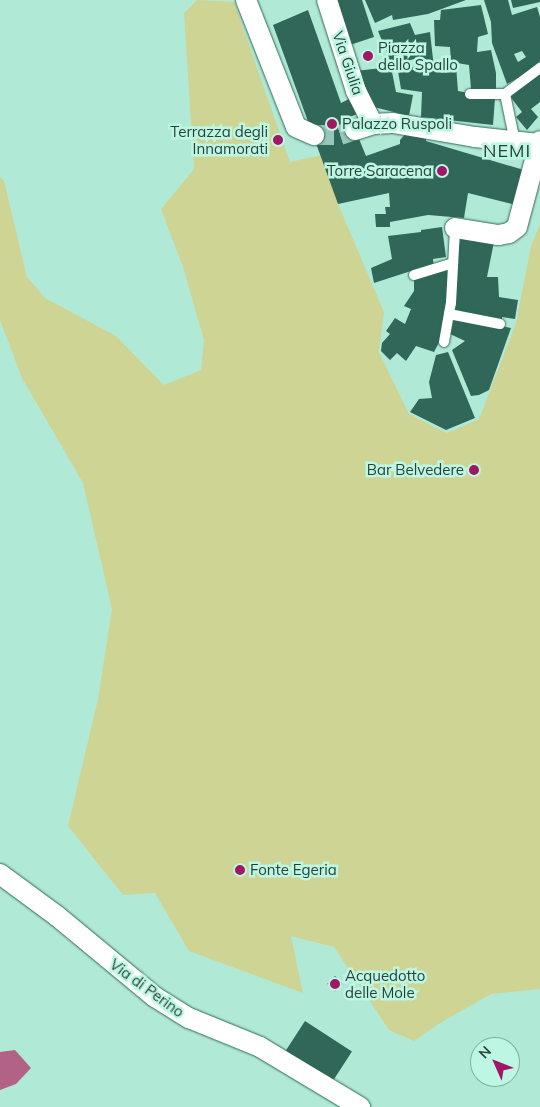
<!DOCTYPE html>
<html>
<head>
<meta charset="utf-8">
<style>
  body { margin:0 }
  #map { position:relative; width:540px; height:1107px; overflow:hidden; background:#b0ead7; font-family:Mulish,sans-serif }
  div>[style] { position:absolute }
  [style*='--x'] { left:calc(var(--x)*1px); top:calc(var(--y)*1px); width:calc(var(--w)*1px); rotate:calc(var(--a)*1deg) }
  .green>* { inset:0; background:#cdd494 }
  .water>* { inset:0; background:#b16285 }
  .building>* { inset:0; background:#306758; transform-origin:0 0 }
  .street-tunnel>* { height:20px; margin-top:-10px; transform-origin:0; background:repeating-linear-gradient(90deg,#95c8b8 0 20px,transparent 0 30px) }
  .roads { filter:drop-shadow(0 0 1px #316858) drop-shadow(0 0 1px #316858) }
  .lane>* { height:10px; margin:-5px; padding:0 5px; transform-origin:5px; border-radius:5px; background:#fff }
  .street>* { height:20px; margin:-10px; padding:0 10px; transform-origin:10px; border-radius:10px; background:#fff }
  .dots>* { width:14px; height:14px; translate:-50% -50%; box-sizing:border-box; border:2px solid #bdf7e4; border-radius:50% }
  span { translate:-50% -50%; white-space:nowrap; text-align:center; line-height:1.15; -webkit-text-stroke:5px #bdf7e4; paint-order:stroke }
  .poi-label { font-size:15px; color:#2a413a }
  .left { translate:0 -50%; text-align:left }
  .right { translate:-100% -50%; text-align:right }
  .street-label { font-size:15px; color:#2a413a }
  .quarter-label { font-size:18px; color:#2a413a; letter-spacing:1px }
  .north { position:absolute; left:470px; top:1037px; width:50px; height:50px; box-sizing:border-box; background:#bdf7e4; border:1px solid #82aea0; border-radius:50%; rotate:314deg; font-size:14px; font-weight:700; line-height:20px; text-align:center; color:#2a413a }
  .north::after { content:''; display:block; margin:auto; width:18px; height:22px; background:#a01764; clip-path:polygon(50% 0,100% 100%,50% 72%,0 100%) }
</style>
</head>
<body>
<div id="map">
  <div class="green">
    <div style="clip-path:polygon(197px 0,234px 2px,290px 162px,322px 155px,338px 204px,384px 312px,379px 352px,409px 414px,447px 433px,479px 419px,516px 323px,531px 246px,540px 224px,540px 989px,491px 994px,440px 1023px,414px 1041px,389px 1030px,334px 947px,291px 936px,303px 993px,189px 951px,155px 893px,123px 895px,68px 826px,98px 699px,112px 609px,83px 483px,22px 378px,0 320px,0 177px,4px 181px,27px 277px,45px 298px,116px 336px,164px 385px,201px 370px,204px 340px,183px 267px,161px 209px,194px 169px,184px 13px)"></div>
  </div>
  <div class="water">
    <div style="clip-path:polygon(15px 1050px,31px 1068px,16px 1084px,0 1090px,0 1052px)"></div>
  </div>
  <div class="building">
    <div style="clip-path:polygon(333px 0,362px 0,374px 37px,347px 46px)"></div>
    <div style="clip-path:polygon(365px 0,466px 0,428px 14px,393px 20px,392px 15px,375px 23px)"></div>
    <div style="clip-path:polygon(evenodd,484px 0,508px 0,512px 15px,537px 7px,540px 17px,540px 61px,523px 75px,507px 84px,492px 43px,491px 22px,484px 0,522px 51px,526px 57px,518px 62px,514px 54px,522px 51px)"></div>
    <div style="clip-path:polygon(511px 0,540px 0,540px 2px,513px 8px)"></div>
    <div style="clip-path:polygon(481px 5px,488px 34px,478px 37px,477px 52px,491px 50px,496px 73px,496px 91px,471px 89px,469px 65px,451px 62px,450px 47px,435px 46px,434px 20px,440px 20px,441px 10px)"></div>
    <div style="clip-path:polygon(308px 10px,341px 103px,355px 96px,362px 112px,350px 117px,366px 156px,400px 144px,400px 140px,407px 132px,426px 137px,426px 141px,527px 171px,516px 205px,468px 193px,464px 218px,428px 215px,390px 222px,390px 227px,376px 227px,375px 214px,386px 214px,385px 207px,390px 207px,389px 193px,338px 204px,273px 25px)"></div>
    <div style="clip-path:polygon(410px 23px,415px 35px,430px 32px,434px 68px,456px 66px,458px 91px,495px 98px,493px 125px,421px 117px,422px 92px,401px 89px,398px 71px,416px 66px,414px 59px,392px 65px,378px 31px)"></div>
    <div style="clip-path:polygon(391px 67px,396px 92px,413px 95px,409px 116px,374px 107px,355px 71px)"></div>
    <div style="clip-path:polygon(540px 71px,540px 102px,531px 109px,538px 117px,527px 130px,516px 117px,522px 112px,509px 95px)"></div>
    <div style="clip-path:polygon(442px 227px,446px 257px,433px 259px,434px 269px,411px 271px,374px 283px,371px 268px,392px 259px,388px 236px,421px 232px,421px 230px)"></div>
    <div style="clip-path:polygon(461px 236px,494px 242px,487px 277px,498px 277px,499px 297px,518px 300px,515px 319px,502px 317px,502px 321px,451px 312px,454px 270px)"></div>
    <div style="clip-path:polygon(451px 265px,444px 333px,434px 352px,416px 346px,406px 361px,397px 353px,390px 360px,381px 351px,382px 343px,390px 334px,386px 331px,395px 318px,405px 324px,411px 309px,404px 306px,414px 291px,414px 277px)"></div>
    <div style="clip-path:polygon(451px 317px,511px 328px,489px 390px,479px 395px,471px 396px,452px 350px,465px 341px,448px 333px)"></div>
    <div style="clip-path:polygon(448px 352px,475px 418px,446px 430px,410px 412px,419px 399px,432px 398px,429px 382px,436px 355px)"></div>
    <div style="left:335px;top:976px;width:11px;height:11px;rotate:45deg"></div>
    <div style="left:305px;top:1021px;width:56px;height:39px;rotate:33deg"></div>
  </div>
  <div class="street-tunnel">
    <div style="--x:314;--y:135;--w:26;--a:0"></div>
    <div style="--x:340;--y:135;--w:16;--a:-18"></div>
  </div>
  <div class="roads">
    <div class="lane">
      <div style="--x:470;--y:94;--w:35;--a:0"></div>
      <div style="--x:505;--y:94;--w:49;--a:78.2"></div>
      <div style="--x:505;--y:94;--w:44;--a:-36.6"></div>
      <div style="--x:414;--y:275;--w:41;--a:-17.1"></div>
      <div style="--x:449;--y:314;--w:52;--a:11.1"></div>
      <div style="--x:444;--y:342;--w:40;--a:-80"></div>
      <div style="--x:451;--y:303;--w:75;--a:-86.9"></div>
    </div>
    <div class="street">
      <div style="--x:246;--y:0;--w:136;--a:68.5"></div>
      <div style="--x:296;--y:127;--w:20;--a:24"></div>
      <div style="--x:327;--y:0;--w:96;--a:72.3"></div>
      <div style="--x:356;--y:91;--w:37;--a:63"></div>
      <div style="--x:355;--y:130;--w:19;--a:-18"></div>
      <div style="--x:373;--y:124;--w:20;--a:-3"></div>
      <div style="--x:393;--y:123;--w:83;--a:9.7"></div>
      <div style="--x:475;--y:137;--w:64;--a:6.2"></div>
      <div style="--x:455;--y:228;--w:44;--a:9.2"></div>
      <div style="--x:498;--y:235;--w:11;--a:-10"></div>
      <div style="--x:509;--y:233;--w:10;--a:-37"></div>
      <div style="--x:517;--y:227;--w:89;--a:-75"></div>
      <div style="--x:0;--y:874;--w:71;--a:36.4"></div>
      <div style="--x:57;--y:916;--w:127;--a:39.6"></div>
      <div style="--x:155;--y:997;--w:40;--a:32"></div>
      <div style="--x:189;--y:1018;--w:77;--a:22.2"></div>
      <div style="--x:260;--y:1047;--w:117;--a:31"></div>
    </div>
  </div>
  <div class="dots">
    <div style="left:368px;top:56px;background:#a01764"></div>
    <div style="left:332px;top:124px;background:#a01764"></div>
    <div style="left:278px;top:140px;background:#a01764"></div>
    <div style="left:442px;top:171px;background:#a01764"></div>
    <div style="left:474px;top:470px;background:#a01764"></div>
    <div style="left:240px;top:870px;background:#a01764"></div>
    <div style="left:335px;top:984px;background:#a01764"></div>
  </div>
  <div class="poi-label">
    <span class="left" style="left:378px;top:56px">Piazza<br>dello Spallo</span>
    <span class="left" style="left:342px;top:124px">Palazzo Ruspoli</span>
    <span class="right" style="left:268px;top:140px">Terrazza degli<br>Innamorati</span>
    <span class="right" style="left:432px;top:171px">Torre Saracena</span>
    <span class="right" style="left:464px;top:470px">Bar Belvedere</span>
    <span class="left" style="left:250px;top:870px">Fonte Egeria</span>
    <span class="left" style="left:345px;top:984px">Acquedotto<br>delle Mole</span>
  </div>
  <div class="street-label">
    <span style="left:348px;top:63px;rotate:71deg">Via Giulia</span>
    <span style="left:147px;top:988px;rotate:36deg">Via di Perino</span>
  </div>
  <div class="quarter-label">
    <span style="left:507px;top:151px">NEMI</span>
  </div>
  <div class="north">N</div>
</div>
</body>
</html>
